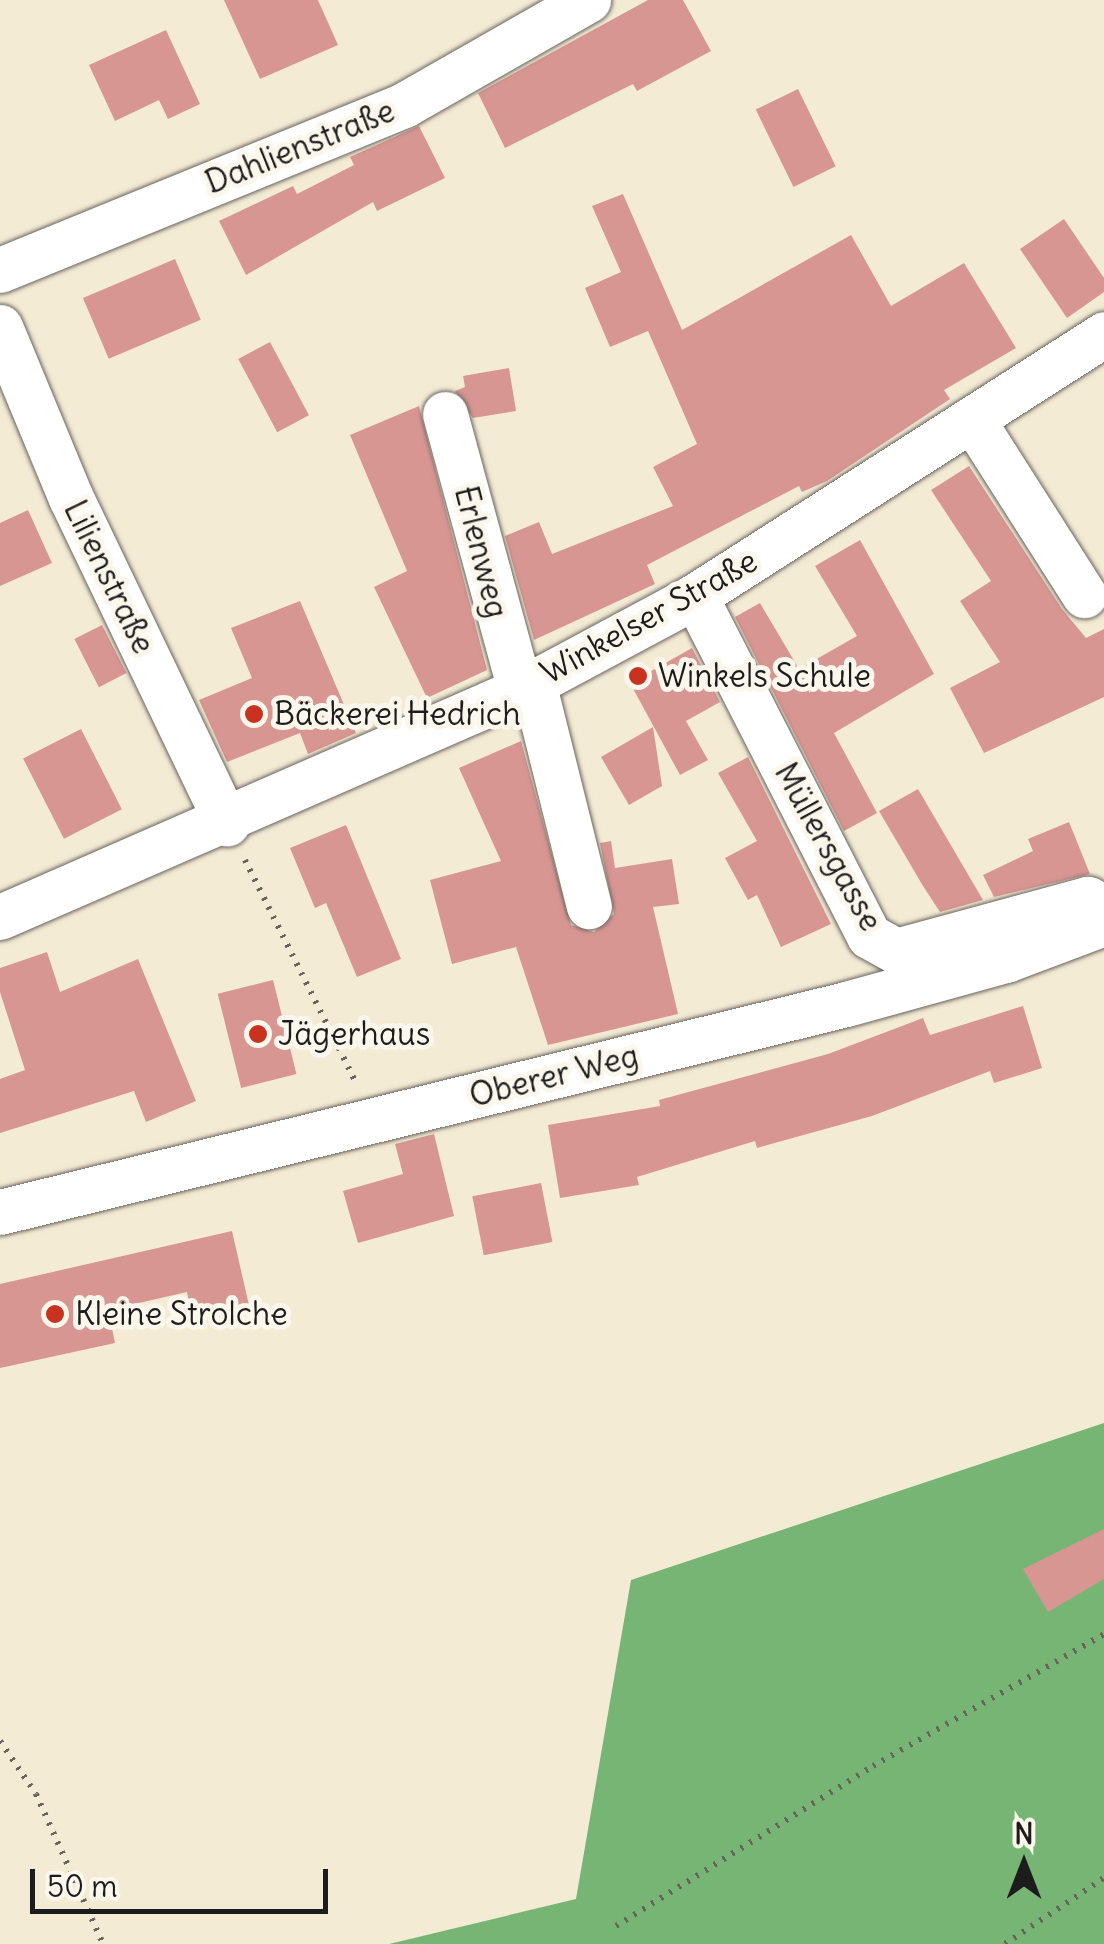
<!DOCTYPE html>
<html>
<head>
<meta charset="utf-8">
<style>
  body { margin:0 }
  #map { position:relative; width:1104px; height:1944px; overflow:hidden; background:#f4ebd5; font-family:Delius,sans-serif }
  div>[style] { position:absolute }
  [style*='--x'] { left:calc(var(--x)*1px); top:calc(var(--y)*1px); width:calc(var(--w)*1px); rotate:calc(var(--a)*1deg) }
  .forest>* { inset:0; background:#77b575 }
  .building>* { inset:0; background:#d89692; transform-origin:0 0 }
  .path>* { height:6px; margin-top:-3px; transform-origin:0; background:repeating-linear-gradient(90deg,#68645d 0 2.5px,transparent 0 10.5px) }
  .roads { filter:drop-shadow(0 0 2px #68645d) drop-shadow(0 0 2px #68645d) }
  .minor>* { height:45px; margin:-22.5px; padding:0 22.5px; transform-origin:22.5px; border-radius:22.5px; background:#fff }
  .dots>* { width:28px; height:28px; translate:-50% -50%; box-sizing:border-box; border:5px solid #fbf7ec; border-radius:50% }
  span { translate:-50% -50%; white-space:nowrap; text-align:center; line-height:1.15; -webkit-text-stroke:10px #fbf7ec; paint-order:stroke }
  .street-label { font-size:32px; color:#1c1c1c }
  .poi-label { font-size:32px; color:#1c1c1c }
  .left { translate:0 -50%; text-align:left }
  .north { position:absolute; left:974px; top:1814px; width:100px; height:100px; -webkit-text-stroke:8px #fbf7ec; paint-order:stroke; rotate:0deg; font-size:28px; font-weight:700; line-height:40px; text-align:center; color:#1c1c1c }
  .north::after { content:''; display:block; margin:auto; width:35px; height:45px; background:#1c1c1c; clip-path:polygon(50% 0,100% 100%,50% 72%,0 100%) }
  .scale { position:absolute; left:30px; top:1869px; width:298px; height:45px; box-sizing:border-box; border:5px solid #1c1c1c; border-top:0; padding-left:12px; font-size:30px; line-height:35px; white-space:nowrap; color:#1c1c1c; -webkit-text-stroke:8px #fbf7ec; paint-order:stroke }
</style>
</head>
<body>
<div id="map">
  <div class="forest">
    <div style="clip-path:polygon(1104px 1423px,1104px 1944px,389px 1944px,576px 1899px,631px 1580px)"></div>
  </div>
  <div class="building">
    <div style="clip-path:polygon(224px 0,318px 0,338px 45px,260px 79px)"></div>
    <div style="clip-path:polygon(648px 0,683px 0,711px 51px,637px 91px,633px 84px,505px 148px,478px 93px)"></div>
    <div style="clip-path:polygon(166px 30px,200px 104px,168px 119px,159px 100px,115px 121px,89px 65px)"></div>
    <div style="left:798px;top:89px;width:86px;height:47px;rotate:64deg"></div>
    <div style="clip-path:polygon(419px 126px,445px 178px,377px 211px,373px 202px,246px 275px,219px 221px,293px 186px,297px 194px,354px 165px,350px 157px)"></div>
    <div style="clip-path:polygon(623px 194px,682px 330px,851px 235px,891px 306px,964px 263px,1016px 348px,944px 390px,950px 399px,827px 481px,802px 492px,799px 486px,647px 565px,655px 584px,534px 640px,505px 536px,539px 522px,552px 554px,673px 506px,653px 467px,697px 444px,648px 331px,610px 347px,585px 288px,621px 272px,592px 206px)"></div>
    <div style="clip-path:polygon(1064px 219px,1104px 278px,1104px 292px,1067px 318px,1020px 249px)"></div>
    <div style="left:175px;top:259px;width:66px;height:100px;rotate:67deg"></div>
    <div style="left:270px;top:342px;width:83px;height:36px;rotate:62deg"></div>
    <div style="clip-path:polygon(509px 368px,516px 411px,473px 418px,455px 391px,465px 387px,463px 376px)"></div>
    <div style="clip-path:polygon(419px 406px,487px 670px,427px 698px,374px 587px,407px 571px,350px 435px)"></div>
    <div style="clip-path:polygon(969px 466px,1062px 609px,1086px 638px,1104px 629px,1104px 697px,984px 753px,950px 688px,1000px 662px,960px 601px,991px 581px,931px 490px)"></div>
    <div style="clip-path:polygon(28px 510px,52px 563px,0 586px,0 523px)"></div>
    <div style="clip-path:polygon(860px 540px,934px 674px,834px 733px,877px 813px,844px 831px,735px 617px,760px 603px,799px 669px,857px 636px,815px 566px)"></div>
    <div style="clip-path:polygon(300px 601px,356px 733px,308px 754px,300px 733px,227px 762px,199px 700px,252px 678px,231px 628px)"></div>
    <div style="left:102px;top:625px;width:54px;height:31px;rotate:63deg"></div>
    <div style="clip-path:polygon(692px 648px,720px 702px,686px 721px,708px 760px,680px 775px,630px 683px)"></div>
    <div style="clip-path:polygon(653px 727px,662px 786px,629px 805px,601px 757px)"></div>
    <div style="left:81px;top:729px;width:90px;height:65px;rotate:63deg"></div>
    <div style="clip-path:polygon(521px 741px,571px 925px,594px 932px,614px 914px,600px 843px,611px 841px,615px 868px,672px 859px,679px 904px,653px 907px,678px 1014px,548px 1045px,516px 947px,452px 964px,430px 880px,501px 861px,459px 768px)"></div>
    <div style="clip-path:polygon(748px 757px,831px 924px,781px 947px,757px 895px,748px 900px,725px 858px,757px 841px,718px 773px)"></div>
    <div style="clip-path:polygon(918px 789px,983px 900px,940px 912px,923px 886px,879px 811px)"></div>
    <div style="clip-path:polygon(1069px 822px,1090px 874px,994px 897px,983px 875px,1033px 851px,1028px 839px)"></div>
    <div style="clip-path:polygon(346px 825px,401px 959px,357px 977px,326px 903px,315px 908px,290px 848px)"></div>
    <div style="clip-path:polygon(47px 952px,60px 992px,138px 959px,196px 1101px,146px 1122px,134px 1091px,0 1133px,0 1079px,25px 1070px,0 992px,0 968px)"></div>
    <div style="left:273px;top:980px;width:97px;height:57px;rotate:76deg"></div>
    <div style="clip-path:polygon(1023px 1006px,1042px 1068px,994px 1083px,990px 1071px,872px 1116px,757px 1148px,755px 1141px,637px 1177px,639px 1185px,560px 1198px,548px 1125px,660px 1106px,659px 1100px,828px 1054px,923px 1018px,930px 1035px)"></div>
    <div style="clip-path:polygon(434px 1134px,454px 1216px,358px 1243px,343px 1191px,403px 1174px,395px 1144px)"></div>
    <div style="left:541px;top:1183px;width:60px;height:70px;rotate:79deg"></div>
    <div style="clip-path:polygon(232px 1231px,251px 1314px,194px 1326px,187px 1292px,108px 1310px,115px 1343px,0 1368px,0 1284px)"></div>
    <div style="clip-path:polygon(1104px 1529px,1104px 1579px,1048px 1612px,1023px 1569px)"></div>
  </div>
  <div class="path">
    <div style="--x:245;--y:860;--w:247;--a:63.5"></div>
    <div style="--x:0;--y:1741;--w:64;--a:55.8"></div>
    <div style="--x:36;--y:1794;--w:164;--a:65.9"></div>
    <div style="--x:616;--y:1926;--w:303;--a:-31.9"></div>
    <div style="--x:873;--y:1766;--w:266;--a:-29.7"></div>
    <div style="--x:1005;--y:1944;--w:119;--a:-33.7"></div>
  </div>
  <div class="roads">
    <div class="minor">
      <div style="--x:0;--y:270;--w:436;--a:-22.2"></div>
      <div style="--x:404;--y:105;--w:212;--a:-29.7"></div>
      <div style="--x:0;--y:327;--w:185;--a:67.5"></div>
      <div style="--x:71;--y:498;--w:361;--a:64.4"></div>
      <div style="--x:445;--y:414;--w:286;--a:74.8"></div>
      <div style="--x:972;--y:419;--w:209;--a:57.5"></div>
      <div style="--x:695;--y:596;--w:382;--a:62.9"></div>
      <div style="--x:869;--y:936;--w:31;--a:29"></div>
      <div style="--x:896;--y:951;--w:199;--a:-15.2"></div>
      <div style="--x:1088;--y:899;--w:18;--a:29"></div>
      <div style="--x:533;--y:682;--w:231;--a:76"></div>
      <div style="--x:0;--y:917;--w:567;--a:-23.58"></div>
      <div style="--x:520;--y:690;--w:199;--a:-28.2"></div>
      <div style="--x:695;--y:596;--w:486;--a:-32.6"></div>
      <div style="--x:0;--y:1212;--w:871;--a:-13.81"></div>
      <div style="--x:846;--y:1004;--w:166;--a:-15.4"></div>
      <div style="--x:1006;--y:960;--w:105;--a:-20.7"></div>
    </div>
  </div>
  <div class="dots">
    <div style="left:638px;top:676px;background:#c8321e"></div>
    <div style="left:254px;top:714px;background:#c8321e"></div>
    <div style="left:258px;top:1034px;background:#c8321e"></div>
    <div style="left:55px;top:1314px;background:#c8321e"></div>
  </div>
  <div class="street-label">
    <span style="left:300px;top:147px;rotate:-22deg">Dahlienstraße</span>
    <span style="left:481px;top:552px;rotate:76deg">Erlenweg</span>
    <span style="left:109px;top:577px;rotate:64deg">Lilienstraße</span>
    <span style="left:649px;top:617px;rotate:-29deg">Winkelser Straße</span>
    <span style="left:828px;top:847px;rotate:61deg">Müllersgasse</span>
    <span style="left:554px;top:1076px;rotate:-14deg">Oberer Weg</span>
  </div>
  <div class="poi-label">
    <span class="left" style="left:658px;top:676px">Winkels Schule</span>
    <span class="left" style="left:274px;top:714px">Bäckerei Hedrich</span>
    <span class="left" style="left:278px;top:1034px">Jägerhaus</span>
    <span class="left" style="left:75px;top:1314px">Kleine Strolche</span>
  </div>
  <div class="north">N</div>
  <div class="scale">50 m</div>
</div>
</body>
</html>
